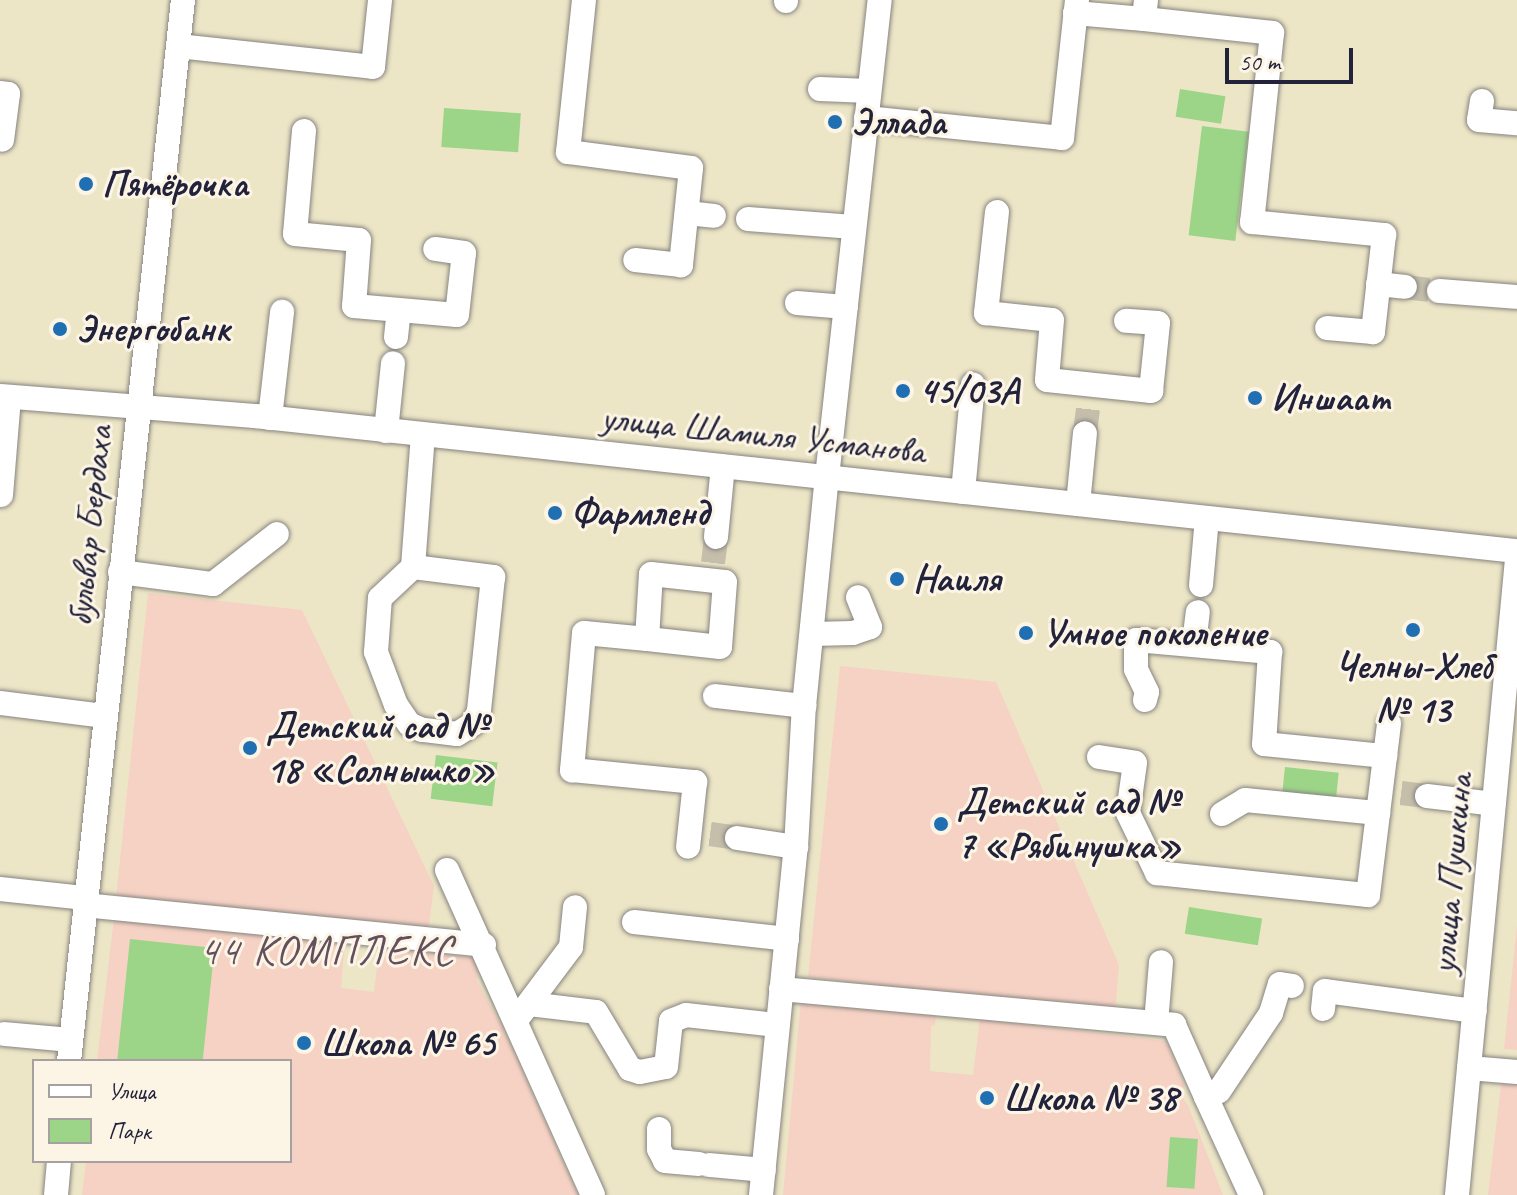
<!DOCTYPE html>
<html>
<head>
<meta charset="utf-8">
<style>
  body { margin:0 }
  #map { position:relative; width:1517px; height:1195px; overflow:hidden; background:#ece5c6; font-family:Caveat,sans-serif }
  div>[style] { position:absolute }
  [style*='--x'] { left:calc(var(--x)*1px); top:calc(var(--y)*1px); width:calc(var(--w)*1px); rotate:calc(var(--a)*1deg) }
  .built>* { inset:0; background:#f6d2c4 }
  .green>* { inset:0; background:#9cd588; transform-origin:0 0 }
  .minor-tunnel>* { height:24px; margin-top:-12px; transform-origin:0; background:repeating-linear-gradient(90deg,#c4beaa 0 24px,transparent 0 36px) }
  .roads { filter:drop-shadow(0 0 2px #878480) drop-shadow(0 0 2px #878480) }
  .minor>* { height:24px; margin:-12px; padding:0 12px; transform-origin:12px; border-radius:12px; background:#fff }
  .dots>* { width:22px; height:22px; translate:-50% -50%; box-sizing:border-box; border:4px solid #fcf5e5; border-radius:50% }
  span { translate:-50% -50%; white-space:nowrap; text-align:center; line-height:1.15; -webkit-text-stroke:6px #fcf5e5; paint-order:stroke }
  .poi-label { font-size:38px; color:#22223b; font-weight:700 }
  .left { translate:0 -50%; text-align:left }
  .street-label { font-size:38px; color:#22223b }
  .quarter-label { font-size:42px; color:#634f5d; letter-spacing:2px }
  .legend { position:absolute; left:32px; top:1059px; width:260px; height:104px; box-sizing:border-box; background:#fcf5e5; border:2px solid #a5a1a1; margin:0; padding:10px 14px; list-style:none; font-size:24px; color:#22223b }
  .legend li { display:flex; align-items:center; gap:16px; height:40px }
  .legend b { width:40px; border:2px solid #a5a1a1 }
  .scale { position:absolute; left:1225px; top:48px; width:128px; height:36px; box-sizing:border-box; border:4px solid #22223b; border-top:0; padding-left:10px; font-size:24px; line-height:28px; white-space:nowrap; color:#22223b; -webkit-text-stroke:6px #fcf5e5; paint-order:stroke }
</style>
</head>
<body>
<div id="map">
  <div class="built">
    <div style="clip-path:polygon(148px 593px,302px 610px,434px 886px,428px 932px,116px 898px)"></div>
    <div style="clip-path:polygon(840px 666px,996px 682px,1119px 965px,1115px 1013px,808px 977px)"></div>
    <div style="clip-path:polygon(114px 918px,345px 940px,341px 988px,374px 992px,380px 942px,437px 948px,436px 954px,479px 958px,477px 981px,502px 1026px,578px 1195px,82px 1195px,86px 1161px,290px 1161px,290px 1061px,97px 1061px)"></div>
    <div style="clip-path:polygon(1517px 926px,1517px 1050px,1504px 1049px)"></div>
    <div style="clip-path:polygon(801px 1000px,936px 1014px,935px 1025px,931px 1026px,930px 1071px,973px 1075px,980px 1019px,1166px 1041px,1185px 1086px,1179px 1092px,1188px 1105px,1223px 1195px,783px 1195px)"></div>
    <div style="clip-path:polygon(1502px 1077px,1517px 1078px,1517px 1195px,1488px 1195px)"></div>
  </div>
  <div class="green">
    <div style="left:1180px;top:89px;width:46px;height:28px;rotate:9deg"></div>
    <div style="left:444px;top:108px;width:77px;height:39px;rotate:4deg"></div>
    <div style="left:1202px;top:126px;width:47px;height:110px;rotate:7deg"></div>
    <div style="left:436px;top:755px;width:62px;height:44px;rotate:7deg"></div>
    <div style="left:1285px;top:767px;width:54px;height:28px;rotate:6deg"></div>
    <div style="left:1189px;top:907px;width:74px;height:27px;rotate:9deg"></div>
    <div style="left:130px;top:939px;width:85px;height:123px;rotate:6deg"></div>
    <div style="left:1170px;top:1137px;width:28px;height:50px;rotate:4deg"></div>
  </div>
  <div class="minor-tunnel">
    <div style="--x:1405;--y:287;--w:34;--a:7"></div>
    <div style="--x:1085;--y:433;--w:26;--a:-83"></div>
    <div style="--x:713;--y:563;--w:26;--a:-83"></div>
    <div style="--x:1401;--y:793;--w:26;--a:7"></div>
    <div style="--x:710;--y:834;--w:27;--a:8"></div>
  </div>
  <div class="roads">
    <div class="minor">
      <div style="--x:584;--y:0;--w:153;--a:96"></div>
      <div style="--x:568;--y:152;--w:124;--a:7.4"></div>
      <div style="--x:691;--y:168;--w:98;--a:95.9"></div>
      <div style="--x:681;--y:265;--w:46;--a:-173.8"></div>
      <div style="--x:786;--y:1;--w:1;--a:-90"></div>
      <div style="--x:1075;--y:13;--w:69;--a:5"></div>
      <div style="--x:1144;--y:19;--w:19;--a:-84"></div>
      <div style="--x:1144;--y:19;--w:129;--a:6.2"></div>
      <div style="--x:1272;--y:33;--w:190;--a:96"></div>
      <div style="--x:1252;--y:222;--w:133;--a:5.6"></div>
      <div style="--x:1384;--y:235;--w:98;--a:96.5"></div>
      <div style="--x:1373;--y:332;--w:46;--a:-175"></div>
      <div style="--x:178;--y:46;--w:196;--a:6.1"></div>
      <div style="--x:373;--y:67;--w:67;--a:-84"></div>
      <div style="--x:820;--y:89;--w:49;--a:2.3"></div>
      <div style="--x:0;--y:93;--w:8;--a:7"></div>
      <div style="--x:8;--y:94;--w:46;--a:97.4"></div>
      <div style="--x:1482;--y:101;--w:19;--a:99"></div>
      <div style="--x:1479;--y:120;--w:38;--a:5"></div>
      <div style="--x:866;--y:118;--w:197;--a:5.8"></div>
      <div style="--x:1062;--y:138;--w:139;--a:-83.8"></div>
      <div style="--x:304;--y:131;--w:103;--a:95"></div>
      <div style="--x:295;--y:234;--w:64;--a:5.4"></div>
      <div style="--x:359;--y:240;--w:66;--a:94.3"></div>
      <div style="--x:354;--y:306;--w:103;--a:5"></div>
      <div style="--x:457;--y:315;--w:62;--a:-83.6"></div>
      <div style="--x:464;--y:253;--w:29;--a:-172"></div>
      <div style="--x:997;--y:212;--w:102;--a:96.2"></div>
      <div style="--x:986;--y:313;--w:66;--a:6.1"></div>
      <div style="--x:1052;--y:320;--w:60;--a:94.8"></div>
      <div style="--x:1047;--y:380;--w:105;--a:6"></div>
      <div style="--x:1151;--y:391;--w:68;--a:-84.1"></div>
      <div style="--x:1158;--y:323;--w:32;--a:-176"></div>
      <div style="--x:687;--y:213;--w:27;--a:6"></div>
      <div style="--x:748;--y:219;--w:106;--a:4.3"></div>
      <div style="--x:1378;--y:284;--w:27;--a:6"></div>
      <div style="--x:1439;--y:291;--w:78;--a:4.4"></div>
      <div style="--x:797;--y:303;--w:49;--a:4.7"></div>
      <div style="--x:396;--y:337;--w:27;--a:-84"></div>
      <div style="--x:0;--y:396;--w:256;--a:4.5"></div>
      <div style="--x:255;--y:416;--w:1269;--a:6.11"></div>
      <div style="--x:270;--y:418;--w:107;--a:-83.5"></div>
      <div style="--x:386;--y:431;--w:68;--a:-84.1"></div>
      <div style="--x:963;--y:492;--w:108;--a:-84.7"></div>
      <div style="--x:1;--y:495;--w:98;--a:-85.3"></div>
      <div style="--x:1078;--y:504;--w:71;--a:-84.4"></div>
      <div style="--x:716;--y:537;--w:71;--a:-84.4"></div>
      <div style="--x:413;--y:567;--w:81;--a:7.1"></div>
      <div style="--x:493;--y:577;--w:135;--a:96"></div>
      <div style="--x:479;--y:711;--w:14;--a:115"></div>
      <div style="--x:473;--y:724;--w:19;--a:148"></div>
      <div style="--x:457;--y:734;--w:35;--a:-173"></div>
      <div style="--x:422;--y:730;--w:14;--a:-155"></div>
      <div style="--x:409;--y:724;--w:23;--a:-124"></div>
      <div style="--x:396;--y:705;--w:57;--a:-110.7"></div>
      <div style="--x:376;--y:652;--w:54;--a:-85.8"></div>
      <div style="--x:380;--y:598;--w:45;--a:-43.2"></div>
      <div style="--x:413;--y:567;--w:132;--a:-85.7"></div>
      <div style="--x:120;--y:572;--w:94;--a:7.4"></div>
      <div style="--x:213;--y:584;--w:81;--a:-38"></div>
      <div style="--x:651;--y:574;--w:74;--a:6.2"></div>
      <div style="--x:725;--y:582;--w:65;--a:94.4"></div>
      <div style="--x:720;--y:647;--w:73;--a:-173.7"></div>
      <div style="--x:647;--y:639;--w:65;--a:-86.5"></div>
      <div style="--x:1201;--y:585;--w:67;--a:-84.9"></div>
      <div style="--x:812;--y:634;--w:41;--a:-1.4"></div>
      <div style="--x:853;--y:633;--w:18;--a:-19"></div>
      <div style="--x:870;--y:627;--w:32;--a:-112"></div>
      <div style="--x:647;--y:639;--w:63;--a:-174.6"></div>
      <div style="--x:584;--y:633;--w:138;--a:95"></div>
      <div style="--x:572;--y:770;--w:124;--a:5.6"></div>
      <div style="--x:695;--y:782;--w:65;--a:96.1"></div>
      <div style="--x:1194;--y:643;--w:31;--a:-83"></div>
      <div style="--x:715;--y:696;--w:90;--a:6.4"></div>
      <div style="--x:1145;--y:700;--w:8;--a:-76"></div>
      <div style="--x:1147;--y:692;--w:25;--a:-116"></div>
      <div style="--x:1136;--y:669;--w:29;--a:-90"></div>
      <div style="--x:1136;--y:640;--w:135;--a:5.1"></div>
      <div style="--x:1270;--y:652;--w:92;--a:93.7"></div>
      <div style="--x:1264;--y:744;--w:122;--a:5.7"></div>
      <div style="--x:0;--y:703;--w:106;--a:7.1"></div>
      <div style="--x:1099;--y:757;--w:36;--a:9"></div>
      <div style="--x:1135;--y:763;--w:50;--a:98"></div>
      <div style="--x:1128;--y:813;--w:67;--a:64.2"></div>
      <div style="--x:1157;--y:873;--w:212;--a:6"></div>
      <div style="--x:1368;--y:895;--w:173;--a:-83"></div>
      <div style="--x:1427;--y:796;--w:67;--a:6.8"></div>
      <div style="--x:1222;--y:814;--w:27;--a:-31"></div>
      <div style="--x:1245;--y:800;--w:134;--a:5.6"></div>
      <div style="--x:737;--y:838;--w:60;--a:8.7"></div>
      <div style="--x:447;--y:870;--w:356;--a:65.8"></div>
      <div style="--x:0;--y:889;--w:84;--a:6.1"></div>
      <div style="--x:84;--y:905;--w:402;--a:5.7"></div>
      <div style="--x:634;--y:922;--w:154;--a:6.3"></div>
      <div style="--x:781;--y:989;--w:395;--a:5.2"></div>
      <div style="--x:1174;--y:1025;--w:79;--a:66"></div>
      <div style="--x:1206;--y:1097;--w:14;--a:-25"></div>
      <div style="--x:1219;--y:1091;--w:94;--a:-56.3"></div>
      <div style="--x:1271;--y:1013;--w:30;--a:-73"></div>
      <div style="--x:1280;--y:984;--w:12;--a:9"></div>
      <div style="--x:529;--y:1004;--w:67;--a:6.8"></div>
      <div style="--x:596;--y:1012;--w:66;--a:59.2"></div>
      <div style="--x:630;--y:1069;--w:10;--a:17"></div>
      <div style="--x:640;--y:1072;--w:26;--a:-11"></div>
      <div style="--x:666;--y:1067;--w:46;--a:-83.8"></div>
      <div style="--x:671;--y:1021;--w:16;--a:-22"></div>
      <div style="--x:686;--y:1015;--w:92;--a:6.3"></div>
      <div style="--x:1323;--y:1009;--w:18;--a:-84"></div>
      <div style="--x:1325;--y:991;--w:151;--a:7.6"></div>
      <div style="--x:520;--y:1015;--w:85;--a:-53.1"></div>
      <div style="--x:571;--y:947;--w:40;--a:-84.3"></div>
      <div style="--x:1156;--y:1023;--w:61;--a:-85.3"></div>
      <div style="--x:4;--y:1034;--w:66;--a:5.2"></div>
      <div style="--x:69;--y:1061;--w:1067;--a:-83.87"></div>
      <div style="--x:1469;--y:1068;--w:48;--a:4.8"></div>
      <div style="--x:1206;--y:1097;--w:108;--a:65.3"></div>
      <div style="--x:659;--y:1129;--w:20;--a:90"></div>
      <div style="--x:659;--y:1149;--w:13;--a:63"></div>
      <div style="--x:665;--y:1161;--w:34;--a:5"></div>
      <div style="--x:709;--y:1165;--w:55;--a:5.2"></div>
      <div style="--x:56;--y:1195;--w:34;--a:-85"></div>
      <div style="--x:761;--y:1195;--w:350;--a:-84.3"></div>
      <div style="--x:796;--y:847;--w:141;--a:-86.8"></div>
      <div style="--x:804;--y:706;--w:230;--a:-84.3"></div>
      <div style="--x:827;--y:477;--w:480;--a:-83.7"></div>
      <div style="--x:1457;--y:1195;--w:639;--a:-84.61"></div>
    </div>
  </div>
  <div class="dots">
    <div style="left:835px;top:122px;background:#1f6fb2"></div>
    <div style="left:86px;top:184px;background:#1f6fb2"></div>
    <div style="left:60px;top:329px;background:#1f6fb2"></div>
    <div style="left:903px;top:391px;background:#1f6fb2"></div>
    <div style="left:1255px;top:398px;background:#1f6fb2"></div>
    <div style="left:555px;top:513px;background:#1f6fb2"></div>
    <div style="left:897px;top:579px;background:#1f6fb2"></div>
    <div style="left:1413px;top:630px;background:#1f6fb2"></div>
    <div style="left:1026px;top:633px;background:#1f6fb2"></div>
    <div style="left:250px;top:748px;background:#1f6fb2"></div>
    <div style="left:941px;top:824px;background:#1f6fb2"></div>
    <div style="left:304px;top:1043px;background:#1f6fb2"></div>
    <div style="left:987px;top:1098px;background:#1f6fb2"></div>
  </div>
  <div class="poi-label">
    <span class="left" style="left:851px;top:122px">Эллада</span>
    <span class="left" style="left:102px;top:184px">Пятёрочка</span>
    <span class="left" style="left:76px;top:329px">Энергобанк</span>
    <span class="left" style="left:919px;top:391px">45/03А</span>
    <span class="left" style="left:1271px;top:398px">Иншаат</span>
    <span class="left" style="left:571px;top:513px">Фармленд</span>
    <span class="left" style="left:913px;top:579px">Наиля</span>
    <span class="left" style="left:1042px;top:633px">Умное поколение</span>
    <span style="left:1413px;top:688px">Челны-Хлеб<br>№ 13</span>
    <span class="left" style="left:266px;top:748px">Детский сад №<br>18 «Солнышко»</span>
    <span class="left" style="left:957px;top:824px">Детский сад №<br>7 «Рябинушка»</span>
    <span class="left" style="left:320px;top:1043px">Школа № 65</span>
    <span class="left" style="left:1003px;top:1098px">Школа № 38</span>
  </div>
  <div class="street-label">
    <span style="left:763px;top:434px;rotate:6deg">улица Шамиля Усманова</span>
    <span style="left:89px;top:526px;rotate:-84deg">бульвар Бердаха</span>
    <span style="left:1451px;top:874px;rotate:-85deg">улица Пушкина</span>
  </div>
  <div class="quarter-label">
    <span style="left:327px;top:951px">44 КОМПЛЕКС</span>
  </div>
  <ul class="legend">
  <li><b style="height:10px;background:#fff"></b>Улица</li>
  <li><b style="height:22px;background:#9cd588"></b>Парк</li>
  </ul>
  <div class="scale">50 m</div>
</div>
</body>
</html>
